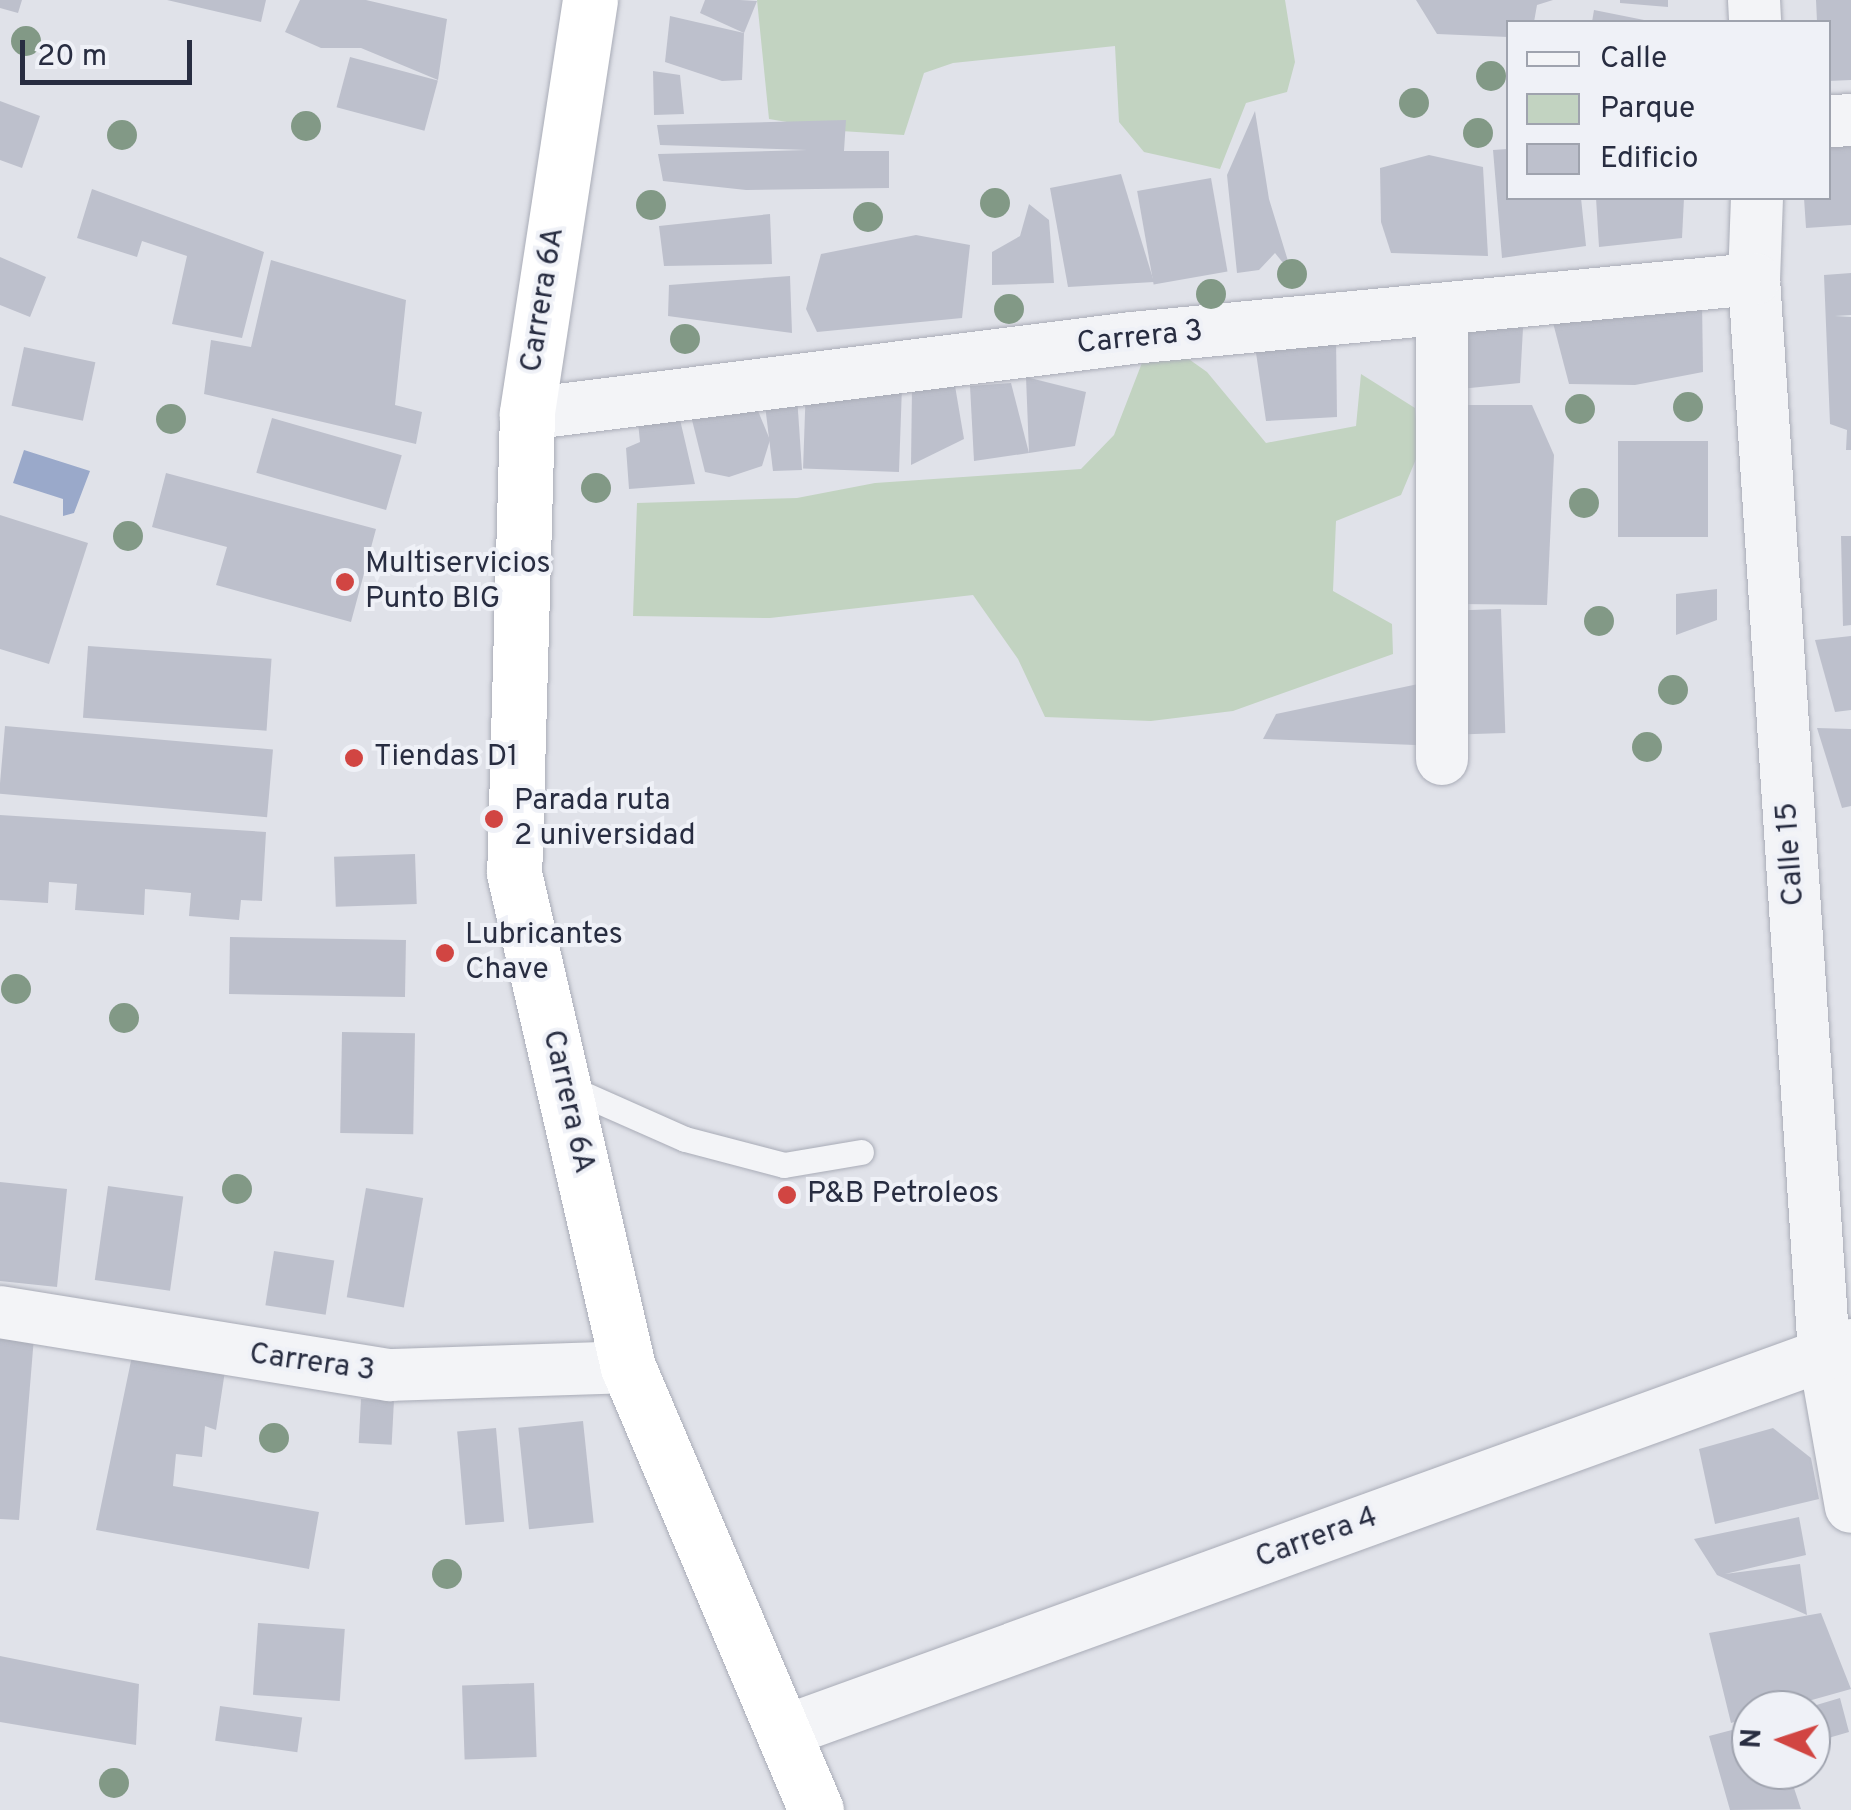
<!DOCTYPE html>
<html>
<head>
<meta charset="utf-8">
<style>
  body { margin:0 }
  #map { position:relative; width:1851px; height:1810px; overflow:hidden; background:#e0e2e9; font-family:Overpass,sans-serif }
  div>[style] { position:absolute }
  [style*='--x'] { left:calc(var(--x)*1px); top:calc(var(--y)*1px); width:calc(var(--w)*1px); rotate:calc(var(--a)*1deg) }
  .green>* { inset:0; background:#c2d3c1 }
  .water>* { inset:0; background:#9aa9ca }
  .building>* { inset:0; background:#bdc0cc; transform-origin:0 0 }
  .roads { filter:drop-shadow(0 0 2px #a9acb7) drop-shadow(0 0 2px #a9acb7) }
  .lane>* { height:25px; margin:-12.5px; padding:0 12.5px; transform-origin:12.5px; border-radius:12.5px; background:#f3f4f7 }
  .street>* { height:52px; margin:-26px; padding:0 26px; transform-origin:26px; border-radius:26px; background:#f3f4f7 }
  .highway>* { height:55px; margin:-27.5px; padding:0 27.5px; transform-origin:27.5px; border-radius:27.5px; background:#fff }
  .trees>* { width:30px; height:30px; margin:-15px; border-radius:50%; background:#829986 }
  .dots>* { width:28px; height:28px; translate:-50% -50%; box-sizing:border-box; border:5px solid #eff1f7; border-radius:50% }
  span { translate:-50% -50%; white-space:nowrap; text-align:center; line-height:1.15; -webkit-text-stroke:8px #eff1f7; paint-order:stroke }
  .street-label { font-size:30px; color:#282d41 }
  .poi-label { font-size:30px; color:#282d41 }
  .left { translate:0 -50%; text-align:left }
  .legend { position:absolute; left:1506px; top:20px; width:325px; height:180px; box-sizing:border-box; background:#eff1f7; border:2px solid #9fa3ae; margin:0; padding:12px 18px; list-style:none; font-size:30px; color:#282d41 }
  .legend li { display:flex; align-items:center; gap:20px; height:50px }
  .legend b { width:50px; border:2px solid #9fa3ae }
  .north { position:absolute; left:1731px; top:1690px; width:100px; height:100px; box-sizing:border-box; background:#eff1f7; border:2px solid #9fa3ae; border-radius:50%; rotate:273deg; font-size:28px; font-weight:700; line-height:40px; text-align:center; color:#282d41 }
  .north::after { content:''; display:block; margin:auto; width:35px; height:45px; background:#d14542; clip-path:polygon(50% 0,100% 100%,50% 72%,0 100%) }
  .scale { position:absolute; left:20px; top:40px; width:172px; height:45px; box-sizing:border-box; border:5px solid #282d41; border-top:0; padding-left:12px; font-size:30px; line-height:35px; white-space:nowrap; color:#282d41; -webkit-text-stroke:8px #eff1f7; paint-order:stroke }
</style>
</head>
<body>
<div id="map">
  <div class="green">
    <div style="clip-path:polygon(757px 0,1285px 0,1295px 62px,1287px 92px,1246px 103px,1220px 169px,1144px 152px,1119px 122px,1115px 46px,953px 63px,924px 73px,904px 135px,841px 131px,769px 119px)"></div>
    <div style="clip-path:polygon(1145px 355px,1183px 355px,1207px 372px,1266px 443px,1356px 426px,1361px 374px,1415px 408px,1419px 452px,1401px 495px,1336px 521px,1333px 591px,1392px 624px,1393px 654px,1233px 711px,1151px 721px,1045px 717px,1018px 659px,973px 595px,770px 618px,633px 616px,637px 503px,797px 498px,875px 483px,1081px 469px,1114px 435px)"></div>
  </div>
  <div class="water">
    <div style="clip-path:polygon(24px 450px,90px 471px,74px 513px,63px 516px,63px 499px,13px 483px)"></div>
  </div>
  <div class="building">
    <div style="clip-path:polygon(0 0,22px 0,18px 13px,0 8px)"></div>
    <div style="clip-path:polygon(167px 0,266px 0,261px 22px)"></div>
    <div style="clip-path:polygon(300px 0,366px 0,447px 19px,438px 80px,361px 48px,321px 48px,285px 32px)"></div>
    <div style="clip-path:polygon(705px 0,740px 0,757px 1px,744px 33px,700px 13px)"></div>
    <div style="clip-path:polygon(1416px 0,1553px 0,1537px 5px,1534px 22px,1508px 22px,1508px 37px,1437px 34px)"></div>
    <div style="clip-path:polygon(1620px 0,1668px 0,1668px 7px,1620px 3px)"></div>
    <div style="clip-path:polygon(1816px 0,1851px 0,1851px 80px,1828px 81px,1828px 22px,1817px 22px)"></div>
    <div style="clip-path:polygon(1594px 10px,1649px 21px,1649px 22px,1592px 22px)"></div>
    <div style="clip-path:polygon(670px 16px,744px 33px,742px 80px,722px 81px,665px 62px)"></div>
    <div style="left:350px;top:57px;width:91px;height:52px;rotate:15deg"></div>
    <div style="clip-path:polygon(653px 71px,680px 75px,684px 114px,654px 115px)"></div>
    <div style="clip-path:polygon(0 101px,40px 116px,22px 168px,0 160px)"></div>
    <div style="clip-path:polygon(1255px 111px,1269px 199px,1292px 274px,1275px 253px,1259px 270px,1237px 273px,1227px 175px)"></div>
    <div style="clip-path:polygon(846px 120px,844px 151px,889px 151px,889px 188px,746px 190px,663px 181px,658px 154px,807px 150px,660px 145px,657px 125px)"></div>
    <div style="clip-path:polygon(1851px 141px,1851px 225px,1806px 228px,1804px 198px,1828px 198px,1828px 144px)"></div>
    <div style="clip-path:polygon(1508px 149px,1508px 198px,1581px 198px,1586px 246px,1502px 258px,1493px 150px)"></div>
    <div style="clip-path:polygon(1429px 155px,1483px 167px,1488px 256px,1391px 253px,1381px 222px,1380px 168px)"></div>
    <div style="clip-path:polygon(1121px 174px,1154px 282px,1068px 287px,1050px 188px)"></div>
    <div style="left:1211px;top:178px;width:95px;height:75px;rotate:80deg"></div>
    <div style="clip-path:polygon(92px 189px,264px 252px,242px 338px,172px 324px,187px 256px,142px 241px,137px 257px,77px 238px)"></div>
    <div style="clip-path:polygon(1596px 198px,1684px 198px,1682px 238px,1599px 247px)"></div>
    <div style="clip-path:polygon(1029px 204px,1049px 220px,1054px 283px,992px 285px,992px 252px,1020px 236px)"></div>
    <div style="clip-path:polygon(770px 214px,772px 264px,664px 266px,659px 226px)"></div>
    <div style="clip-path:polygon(916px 235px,970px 245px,962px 318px,817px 332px,806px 309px,821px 254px)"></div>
    <div style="clip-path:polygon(0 257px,46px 277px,30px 317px,0 305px)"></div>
    <div style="clip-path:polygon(271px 260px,406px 300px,395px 405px,422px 412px,416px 444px,204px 394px,211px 340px,251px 347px)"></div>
    <div style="clip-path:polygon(1851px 273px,1851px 315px,1835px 316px,1851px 317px,1851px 450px,1846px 450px,1847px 430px,1830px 424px,1824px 275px)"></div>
    <div style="clip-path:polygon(790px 276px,792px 333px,668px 316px,669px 285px)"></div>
    <div style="clip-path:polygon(1702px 300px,1703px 372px,1635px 385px,1569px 384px,1552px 319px)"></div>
    <div style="clip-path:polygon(1459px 326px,1523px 328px,1520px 383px,1460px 389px)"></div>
    <div style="clip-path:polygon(1336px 337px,1337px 417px,1266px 421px,1255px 346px)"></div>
    <div style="left:24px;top:347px;width:73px;height:60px;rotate:12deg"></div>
    <div style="clip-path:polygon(1026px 377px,1086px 392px,1075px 446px,1029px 453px)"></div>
    <div style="clip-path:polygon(954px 380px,964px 439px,911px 465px,912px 387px)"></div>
    <div style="clip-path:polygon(1011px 383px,1029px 453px,974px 461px,970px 386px)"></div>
    <div style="left:902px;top:386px;width:86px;height:96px;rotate:92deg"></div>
    <div style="clip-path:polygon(797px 396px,802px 470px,773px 471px,765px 405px)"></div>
    <div style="clip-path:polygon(1462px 405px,1532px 405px,1554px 455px,1547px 605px,1460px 604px)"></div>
    <div style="clip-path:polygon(756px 406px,770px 440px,762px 466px,729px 477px,705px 472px,690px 412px)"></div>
    <div style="clip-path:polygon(678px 411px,695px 484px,629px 489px,626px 448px,640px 442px,637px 413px)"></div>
    <div style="left:272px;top:418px;width:135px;height:57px;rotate:16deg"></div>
    <div style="left:1618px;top:441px;width:90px;height:96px"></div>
    <div style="clip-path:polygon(166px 473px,376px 529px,351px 622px,216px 585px,227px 547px,152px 527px)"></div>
    <div style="clip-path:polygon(0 515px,88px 543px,49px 664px,0 649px)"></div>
    <div style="clip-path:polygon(1841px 536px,1851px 536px,1851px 625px,1843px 626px)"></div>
    <div style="clip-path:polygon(1717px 589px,1717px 620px,1676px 635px,1676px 594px)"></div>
    <div style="left:1501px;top:609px;width:124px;height:46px;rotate:88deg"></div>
    <div style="clip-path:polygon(1851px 636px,1851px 710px,1835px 712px,1815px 640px)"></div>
    <div style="left:88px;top:646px;width:184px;height:72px;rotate:4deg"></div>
    <div style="clip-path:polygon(1423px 683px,1440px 746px,1263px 739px,1276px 714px)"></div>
    <div style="left:5px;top:726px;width:269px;height:68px;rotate:5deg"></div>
    <div style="clip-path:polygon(1817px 728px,1851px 729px,1851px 806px,1842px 808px)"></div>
    <div style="clip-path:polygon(0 815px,266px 832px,262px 901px,241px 900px,239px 920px,189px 916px,191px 893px,145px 889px,144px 915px,75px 910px,77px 884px,49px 882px,48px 903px,0 900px)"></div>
    <div style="left:415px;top:854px;width:50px;height:81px;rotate:88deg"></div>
    <div style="left:230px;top:937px;width:176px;height:57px;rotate:1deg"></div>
    <div style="left:342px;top:1032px;width:73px;height:101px;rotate:1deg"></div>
    <div style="clip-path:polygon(0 1182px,67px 1189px,57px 1287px,0 1281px)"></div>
    <div style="left:108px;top:1186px;width:76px;height:95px;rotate:8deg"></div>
    <div style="left:366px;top:1188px;width:58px;height:111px;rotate:10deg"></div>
    <div style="left:274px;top:1251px;width:61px;height:55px;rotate:9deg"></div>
    <div style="clip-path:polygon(0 1334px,34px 1337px,19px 1520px,0 1519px)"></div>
    <div style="clip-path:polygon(132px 1356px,225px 1371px,216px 1430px,205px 1426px,202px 1457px,176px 1454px,173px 1486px,319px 1512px,309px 1569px,96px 1530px)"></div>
    <div style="left:361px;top:1399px;width:33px;height:44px;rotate:3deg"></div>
    <div style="left:583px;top:1421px;width:102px;height:65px;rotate:84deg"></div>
    <div style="left:496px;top:1428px;width:94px;height:39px;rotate:85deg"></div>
    <div style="clip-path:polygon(1773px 1428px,1811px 1458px,1819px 1499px,1715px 1524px,1699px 1449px)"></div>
    <div style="clip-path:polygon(1799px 1517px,1806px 1555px,1725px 1574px,1800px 1564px,1807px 1615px,1717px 1575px,1694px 1539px)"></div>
    <div style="clip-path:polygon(1821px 1613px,1851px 1689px,1776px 1710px,1751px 1710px,1751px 1717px,1731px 1723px,1709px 1633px)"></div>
    <div style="left:258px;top:1623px;width:87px;height:72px;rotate:4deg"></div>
    <div style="clip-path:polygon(0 1656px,139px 1684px,136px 1745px,0 1722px)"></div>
    <div style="left:534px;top:1683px;width:74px;height:72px;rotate:88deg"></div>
    <div style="clip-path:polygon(1840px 1698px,1849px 1732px,1811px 1743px,1811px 1710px,1803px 1709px)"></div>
    <div style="left:220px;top:1706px;width:83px;height:35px;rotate:8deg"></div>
    <div style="clip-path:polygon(1751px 1725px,1751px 1770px,1788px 1770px,1801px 1809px,1730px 1810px,1709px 1736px)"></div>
  </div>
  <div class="roads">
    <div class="lane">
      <div style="--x:563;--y:1085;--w:133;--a:23.9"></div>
      <div style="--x:685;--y:1139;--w:102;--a:14.7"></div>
      <div style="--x:784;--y:1165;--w:78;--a:-9.6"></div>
    </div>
    <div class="street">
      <div style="--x:1754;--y:0;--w:22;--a:87"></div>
      <div style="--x:1828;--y:121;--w:23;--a:-2"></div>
      <div style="--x:1757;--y:198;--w:81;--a:92.1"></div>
      <div style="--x:1754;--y:279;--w:1077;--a:86.27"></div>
      <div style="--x:1824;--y:1354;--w:155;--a:80"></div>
      <div style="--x:527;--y:414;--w:610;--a:-7.16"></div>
      <div style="--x:1132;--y:338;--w:625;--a:-5.42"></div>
      <div style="--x:1442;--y:759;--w:446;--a:-90"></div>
      <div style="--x:0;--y:1312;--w:395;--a:9.2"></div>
      <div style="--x:390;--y:1375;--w:238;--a:-1.9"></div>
      <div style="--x:783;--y:1732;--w:1136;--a:-19.92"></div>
    </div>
    <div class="highway">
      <div style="--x:590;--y:0;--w:419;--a:98.7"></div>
      <div style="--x:527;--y:414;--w:459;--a:91.6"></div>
      <div style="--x:514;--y:873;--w:507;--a:77.01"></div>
      <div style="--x:628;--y:1367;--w:481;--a:67"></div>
    </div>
  </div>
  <div class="trees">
    <div style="left:26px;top:41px"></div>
    <div style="left:1491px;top:76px"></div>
    <div style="left:1414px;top:103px"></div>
    <div style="left:306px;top:126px"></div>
    <div style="left:1478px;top:133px"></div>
    <div style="left:122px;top:135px"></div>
    <div style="left:995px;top:203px"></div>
    <div style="left:651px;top:205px"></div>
    <div style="left:868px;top:217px"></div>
    <div style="left:1292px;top:274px"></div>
    <div style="left:1211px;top:294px"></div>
    <div style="left:1009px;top:309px"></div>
    <div style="left:685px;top:339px"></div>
    <div style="left:1688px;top:407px"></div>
    <div style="left:1580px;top:409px"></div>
    <div style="left:171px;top:419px"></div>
    <div style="left:596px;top:488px"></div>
    <div style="left:1584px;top:503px"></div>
    <div style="left:128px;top:536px"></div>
    <div style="left:1599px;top:621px"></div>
    <div style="left:1673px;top:690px"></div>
    <div style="left:1647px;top:747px"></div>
    <div style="left:16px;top:989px"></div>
    <div style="left:124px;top:1018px"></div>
    <div style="left:237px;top:1189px"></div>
    <div style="left:274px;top:1438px"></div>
    <div style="left:447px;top:1574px"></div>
    <div style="left:114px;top:1783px"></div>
  </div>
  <div class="dots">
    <div style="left:345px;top:582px;background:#d14542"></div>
    <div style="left:354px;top:758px;background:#d14542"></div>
    <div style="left:494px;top:819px;background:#d14542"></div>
    <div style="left:445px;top:953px;background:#d14542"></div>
    <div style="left:787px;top:1195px;background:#d14542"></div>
  </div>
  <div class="street-label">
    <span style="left:544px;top:300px;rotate:-81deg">Carrera 6A</span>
    <span style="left:1140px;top:339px;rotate:-6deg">Carrera 3</span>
    <span style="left:1792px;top:854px;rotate:-94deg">Calle 15</span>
    <span style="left:567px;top:1102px;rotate:77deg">Carrera 6A</span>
    <span style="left:312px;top:1364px;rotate:8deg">Carrera 3</span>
    <span style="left:1317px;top:1539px;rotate:-20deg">Carrera 4</span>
  </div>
  <div class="poi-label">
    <span class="left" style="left:365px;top:582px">Multiservicios<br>Punto BIG</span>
    <span class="left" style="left:374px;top:758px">Tiendas D1</span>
    <span class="left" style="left:514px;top:819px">Parada ruta<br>2 universidad</span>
    <span class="left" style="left:465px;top:953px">Lubricantes<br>Chave</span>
    <span class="left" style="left:807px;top:1195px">P&amp;B Petroleos</span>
  </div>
  <ul class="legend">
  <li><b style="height:12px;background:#f3f4f7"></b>Calle</li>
  <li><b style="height:28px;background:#c2d3c1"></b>Parque</li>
  <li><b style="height:28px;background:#bdc0cc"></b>Edificio</li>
  </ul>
  <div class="north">N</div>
  <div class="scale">20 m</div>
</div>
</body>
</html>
